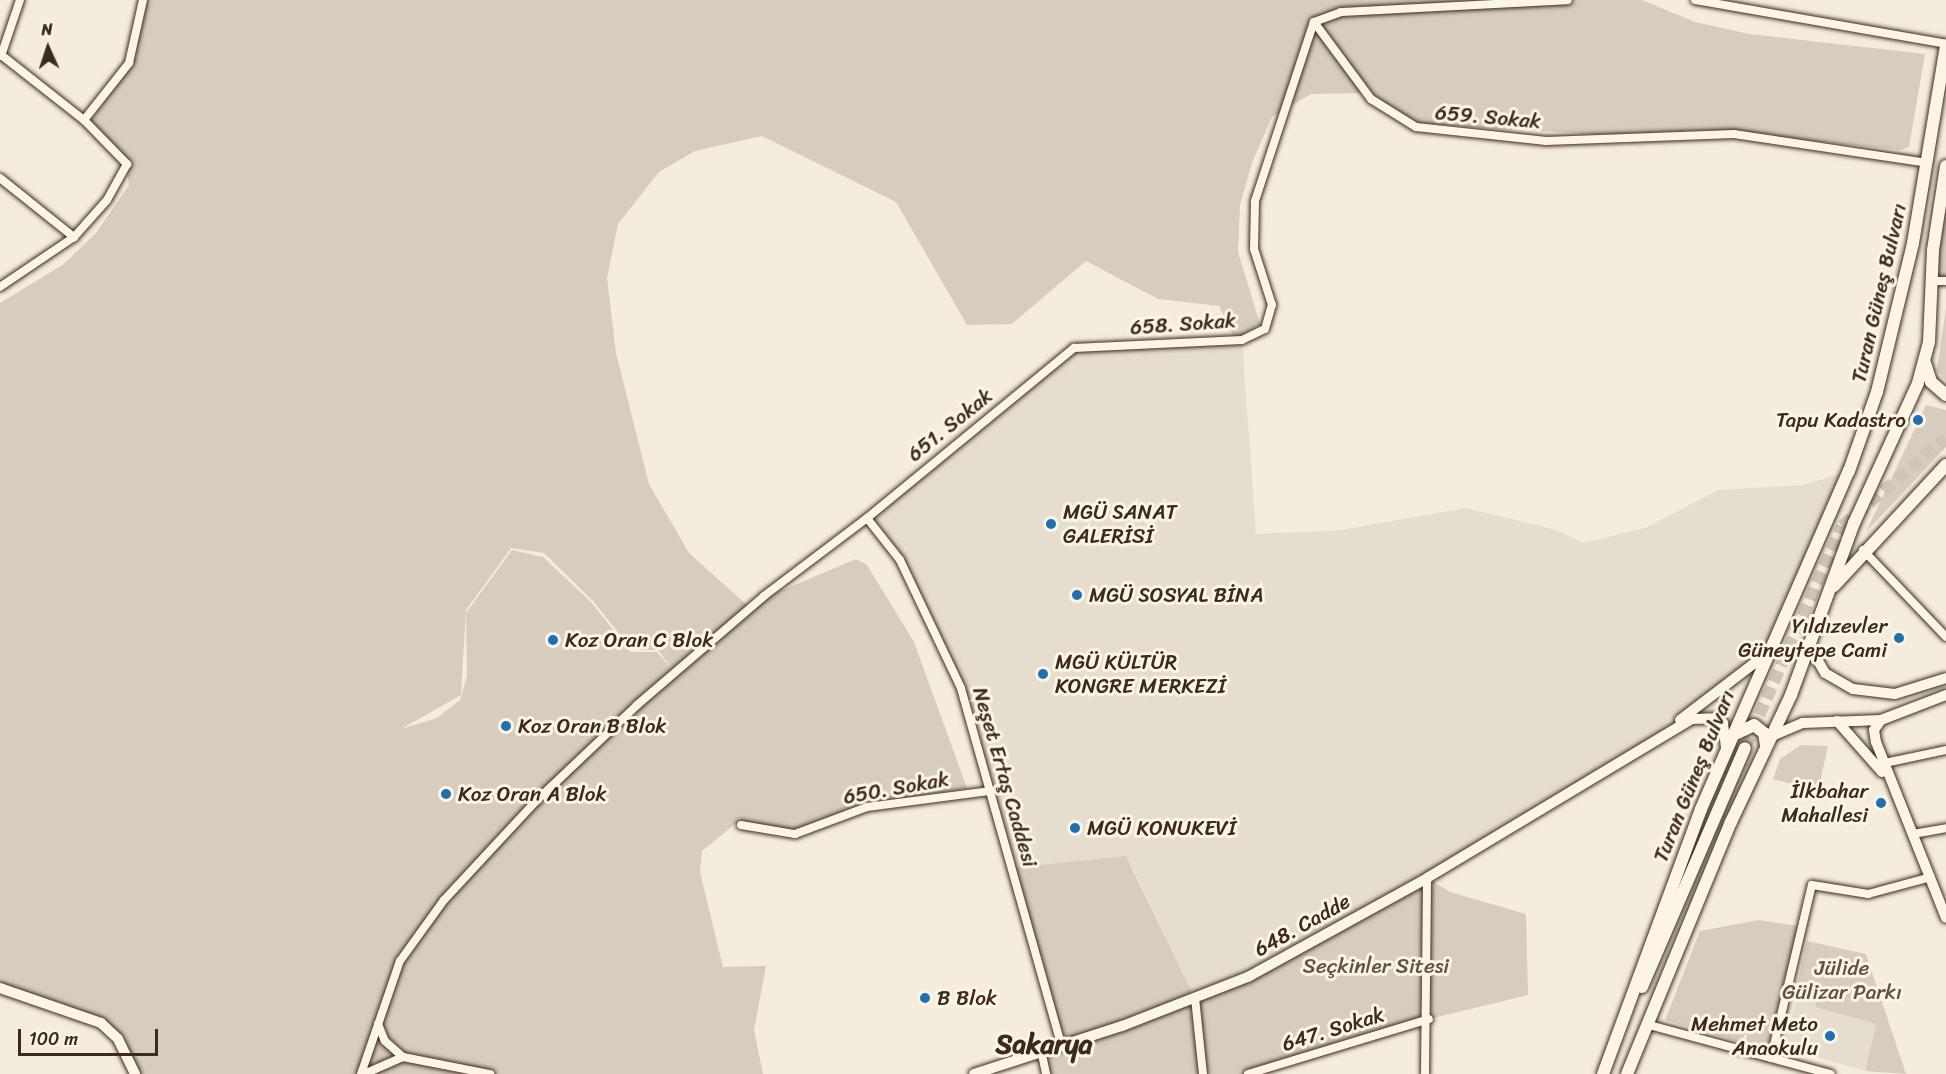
<!DOCTYPE html>
<html>
<head>
<meta charset="utf-8">
<style>
  body { margin:0 }
  #map { position:relative; width:1946px; height:1074px; overflow:hidden; background:#f4eddd; font-family:Sriracha,sans-serif }
  div>[style] { position:absolute }
  [style*='--x'] { left:calc(var(--x)*1px); top:calc(var(--y)*1px); width:calc(var(--w)*1px); rotate:calc(var(--a)*1deg) }
  .built>* { inset:0; background:#e5ddce }
  .green>* { inset:0; background:#d6cdbd }
  .primary-tunnel>* { height:12px; margin-top:-6px; transform-origin:0; background:repeating-linear-gradient(90deg,#cfc6b7 0 12px,transparent 0 18px) }
  .roads { filter:drop-shadow(0 0 2px #3b2a1e) drop-shadow(0 0 2px #3b2a1e) }
  .street>* { height:8px; margin:-4px; padding:0 4px; transform-origin:4px; border-radius:4px; background:#fcf5e5 }
  .secondary>* { height:10px; margin:-5px; padding:0 5px; transform-origin:5px; border-radius:5px; background:#fcf5e5 }
  .primary>* { height:12px; margin:-6px; padding:0 6px; transform-origin:6px; border-radius:6px; background:#fcf5e5 }
  .dots>* { width:16px; height:16px; translate:-50% -50%; box-sizing:border-box; border:3px solid #fcf5e5; border-radius:50% }
  span { translate:-50% -50%; white-space:nowrap; text-align:center; line-height:1.15; -webkit-text-stroke:6px #fcf5e5; paint-order:stroke }
  .street-label { font-size:21px; color:#3b2a1e }
  .poi-label { font-size:21px; color:#3b2a1e }
  .right { translate:-100% -50%; text-align:right }
  .left { translate:0 -50%; text-align:left }
  .park-label { font-size:21px; color:#625346 }
  .district-label { font-size:27px; color:#3b2a1e; font-weight:700 }
  .north { position:absolute; left:18px; top:18px; width:60px; height:60px; -webkit-text-stroke:4px #fcf5e5; paint-order:stroke; rotate:357deg; font-size:16px; font-weight:700; line-height:24px; text-align:center; color:#3b2a1e }
  .north::after { content:''; display:block; margin:auto; width:21px; height:27px; background:#3b2a1e; clip-path:polygon(50% 0,100% 100%,50% 72%,0 100%) }
  .scale { position:absolute; left:18px; top:1029px; width:140px; height:27px; box-sizing:border-box; border:3px solid #3b2a1e; border-top:0; padding-left:8px; font-size:18px; line-height:21px; white-space:nowrap; color:#3b2a1e; -webkit-text-stroke:4px #fcf5e5; paint-order:stroke }
</style>
</head>
<body>
<div id="map">
  <div class="built">
    <div style="clip-path:polygon(1242px 340px,1256px 534px,1341px 530px,1466px 508px,1553px 529px,1584px 543px,1647px 527px,1718px 490px,1803px 485px,1849px 471px,1765px 655px,1627px 760px,1248px 977px,1195px 998px,1131px 864px,1012px 868px,972px 721px,911px 582px,867px 518px,1074px 348px)"></div>
    <div style="clip-path:polygon(1799px 993px,1817px 997px,1815px 1007px,1876px 1024px,1865px 1071px,1782px 1047px)"></div>
  </div>
  <div class="green">
    <div style="clip-path:polygon(evenodd,146px 0,1642px 0,1695px 22px,1749px 34px,1925px 54px,1909px 147px,1900px 150px,1708px 130px,1607px 135px,1525px 130px,1526px 119px,1513px 118px,1512px 130px,1413px 123px,1369px 93px,1311px 94px,1272px 117px,1252px 163px,1240px 205px,1238px 252px,1260px 324px,1235px 339px,1219px 306px,1158px 299px,1086px 261px,1012px 324px,967px 325px,896px 202px,762px 136px,695px 151px,659px 172px,618px 224px,607px 278px,616px 353px,649px 484px,689px 553px,747px 605px,856px 559px,867px 565px,914px 642px,967px 788px,861px 806px,789px 833px,735px 824px,702px 851px,700px 872px,723px 967px,766px 966px,754px 1030px,763px 1074px,137px 1074px,114px 1032px,0 985px,0 303px,64px 264px,96px 233px,129px 185px,125px 157px,87px 126px,132px 63px,146px 0,511px 548px,544px 553px,593px 601px,632px 650px,658px 650px,675px 673px,657px 652px,631px 652px,591px 602px,543px 557px,512px 550px,466px 613px,467px 676px,460px 700px,437px 718px,401px 729px,461px 695px,466px 610px,511px 548px)"></div>
    <div style="clip-path:polygon(1946px 180px,1946px 281px,1932px 281px)"></div>
    <div style="clip-path:polygon(1946px 308px,1946px 381px,1937px 370px)"></div>
    <div style="clip-path:polygon(1926px 405px,1946px 410px,1946px 447px,1866px 532px)"></div>
    <div style="clip-path:polygon(1801px 745px,1828px 746px,1818px 791px,1773px 779px,1780px 759px)"></div>
    <div style="clip-path:polygon(1126px 856px,1195px 998px,1248px 977px,1427px 878px,1450px 892px,1526px 914px,1528px 995px,1429px 1019px,1263px 1070px,1263px 1074px,1046px 1074px,1041px 1050px,1061px 1045px,1012px 868px)"></div>
    <div style="clip-path:polygon(1759px 920px,1798px 926px,1767px 1050px,1665px 1020px,1700px 931px)"></div>
    <div style="clip-path:polygon(1807px 941px,1866px 954px,1906px 1074px,1865px 1071px,1876px 1024px,1815px 1007px,1817px 997px,1796px 990px)"></div>
  </div>
  <div class="primary-tunnel">
    <div style="--x:1745;--y:748;--w:242;--a:-66.4"></div>
    <div style="--x:1842;--y:526;--w:136;--a:-40.2"></div>
  </div>
  <div class="roads">
    <div class="street">
      <div style="--x:1695;--y:0;--w:255;--a:9.9"></div>
      <div style="--x:1314;--y:22;--w:96;--a:53.5"></div>
      <div style="--x:1371;--y:99;--w:53;--a:31.9"></div>
      <div style="--x:1416;--y:127;--w:131;--a:6.1"></div>
      <div style="--x:1546;--y:141;--w:188;--a:-2.1"></div>
      <div style="--x:1734;--y:134;--w:195;--a:8.5"></div>
      <div style="--x:1314;--y:22;--w:29;--a:-20"></div>
      <div style="--x:1341;--y:12;--w:227;--a:-3"></div>
      <div style="--x:0;--y:54;--w:107;--a:38.2"></div>
      <div style="--x:84;--y:120;--w:62;--a:45.7"></div>
      <div style="--x:127;--y:164;--w:41;--a:119.1"></div>
      <div style="--x:107;--y:200;--w:50;--a:131.7"></div>
      <div style="--x:74;--y:237;--w:89;--a:146"></div>
      <div style="--x:1;--y:56;--w:59;--a:-71.3"></div>
      <div style="--x:84;--y:120;--w:73;--a:-51.7"></div>
      <div style="--x:129;--y:63;--w:65;--a:-77.5"></div>
      <div style="--x:0;--y:178;--w:95;--a:38.6"></div>
      <div style="--x:1932;--y:281;--w:14;--a:0"></div>
      <div style="--x:1863;--y:550;--w:120;--a:46.3"></div>
      <div style="--x:1880;--y:764;--w:67;--a:-12"></div>
      <div style="--x:741;--y:825;--w:55;--a:9.5"></div>
      <div style="--x:795;--y:834;--w:77;--a:-20.6"></div>
      <div style="--x:867;--y:807;--w:125;--a:-7.4"></div>
      <div style="--x:1913;--y:834;--w:34;--a:-10"></div>
      <div style="--x:1195;--y:998;--w:76;--a:84"></div>
      <div style="--x:378;--y:1024;--w:18;--a:68"></div>
      <div style="--x:385;--y:1041;--w:24;--a:42"></div>
      <div style="--x:1649;--y:1025;--w:188;--a:15.1"></div>
      <div style="--x:1061;--y:1044;--w:370;--a:-105.7"></div>
      <div style="--x:961;--y:688;--w:142;--a:-115.5"></div>
      <div style="--x:900;--y:560;--w:53;--a:-128.2"></div>
      <div style="--x:867;--y:518;--w:268;--a:-39.4"></div>
      <div style="--x:1074;--y:348;--w:168;--a:-2.7"></div>
      <div style="--x:1242;--y:340;--w:25;--a:-26"></div>
      <div style="--x:1265;--y:329;--w:25;--a:-74"></div>
      <div style="--x:1272;--y:305;--w:59;--a:-107.8"></div>
      <div style="--x:1254;--y:249;--w:48;--a:-88.8"></div>
      <div style="--x:1255;--y:201;--w:188;--a:-71.8"></div>
      <div style="--x:1041;--y:1050;--w:25;--a:78"></div>
      <div style="--x:1771;--y:1058;--w:178;--a:-76.7"></div>
      <div style="--x:1812;--y:885;--w:57;--a:9.1"></div>
      <div style="--x:1868;--y:894;--w:65;--a:-15.1"></div>
      <div style="--x:361;--y:1074;--w:120;--a:-71"></div>
      <div style="--x:400;--y:961;--w:75;--a:-54.2"></div>
      <div style="--x:444;--y:900;--w:135;--a:-47.1"></div>
      <div style="--x:536;--y:801;--w:139;--a:-43.5"></div>
      <div style="--x:637;--y:705;--w:167;--a:-40.6"></div>
      <div style="--x:764;--y:596;--w:129;--a:-37.1"></div>
      <div style="--x:364;--y:1074;--w:43;--a:-23.6"></div>
      <div style="--x:403;--y:1057;--w:89;--a:11.1"></div>
      <div style="--x:1248;--y:1074;--w:189;--a:-16.9"></div>
      <div style="--x:1425;--y:1074;--w:196;--a:-89.4"></div>
    </div>
    <div class="secondary">
      <div style="--x:1810;--y:647;--w:30;--a:60"></div>
      <div style="--x:1825;--y:673;--w:32;--a:30"></div>
      <div style="--x:1853;--y:689;--w:42;--a:6.8"></div>
      <div style="--x:1895;--y:694;--w:53;--a:-17.4"></div>
      <div style="--x:1680;--y:720;--w:107;--a:-37.4"></div>
      <div style="--x:1881;--y:720;--w:12;--a:125"></div>
      <div style="--x:1874;--y:730;--w:12;--a:81"></div>
      <div style="--x:1876;--y:742;--w:189;--a:68.3"></div>
      <div style="--x:1837;--y:721;--w:68;--a:48.6"></div>
      <div style="--x:1772;--y:736;--w:34;--a:-23"></div>
      <div style="--x:1803;--y:723;--w:78;--a:-2.2"></div>
      <div style="--x:1881;--y:720;--w:70;--a:-21"></div>
      <div style="--x:0;--y:988;--w:107;--a:19.1"></div>
      <div style="--x:101;--y:1023;--w:23;--a:43"></div>
      <div style="--x:118;--y:1039;--w:39;--a:64"></div>
      <div style="--x:974;--y:1074;--w:156;--a:-18"></div>
      <div style="--x:1122;--y:1026;--w:135;--a:-21.3"></div>
      <div style="--x:1248;--y:977;--w:205;--a:-28.9"></div>
      <div style="--x:1427;--y:878;--w:309;--a:-31"></div>
      <div style="--x:1692;--y:719;--w:24;--a:-2"></div>
      <div style="--x:1716;--y:718;--w:9;--a:36"></div>
      <div style="--x:1723;--y:723;--w:24;--a:83"></div>
    </div>
    <div class="primary">
      <div style="--x:1925;--y:363;--w:20;--a:72"></div>
      <div style="--x:1931;--y:382;--w:20;--a:41"></div>
      <div style="--x:1834;--y:586;--w:165;--a:-47.2"></div>
      <div style="--x:1733;--y:735;--w:23;--a:-25"></div>
      <div style="--x:1754;--y:725;--w:13;--a:39"></div>
      <div style="--x:1764;--y:733;--w:13;--a:81"></div>
      <div style="--x:1642;--y:987;--w:260;--a:-66.7"></div>
      <div style="--x:1603;--y:1074;--w:283;--a:-69.7"></div>
      <div style="--x:1701;--y:809;--w:369;--a:-66.4"></div>
      <div style="--x:1849;--y:471;--w:84;--a:-70.5"></div>
      <div style="--x:1877;--y:392;--w:153;--a:-76.4"></div>
      <div style="--x:1913;--y:243;--w:200;--a:-80.5"></div>
      <div style="--x:1627;--y:1074;--w:273;--a:-67.6"></div>
      <div style="--x:1731;--y:822;--w:140;--a:-64.7"></div>
      <div style="--x:1791;--y:695;--w:183;--a:-69.9"></div>
      <div style="--x:1854;--y:523;--w:154;--a:-65.4"></div>
      <div style="--x:1918;--y:383;--w:42;--a:-75"></div>
      <div style="--x:1929;--y:342;--w:92;--a:-87.5"></div>
      <div style="--x:1933;--y:250;--w:85;--a:-81.2"></div>
    </div>
  </div>
  <div class="dots">
    <div style="left:1918px;top:420px;background:#1f6fb2"></div>
    <div style="left:1051px;top:524px;background:#1f6fb2"></div>
    <div style="left:1077px;top:595px;background:#1f6fb2"></div>
    <div style="left:1899px;top:638px;background:#1f6fb2"></div>
    <div style="left:553px;top:640px;background:#1f6fb2"></div>
    <div style="left:1043px;top:674px;background:#1f6fb2"></div>
    <div style="left:506px;top:726px;background:#1f6fb2"></div>
    <div style="left:446px;top:794px;background:#1f6fb2"></div>
    <div style="left:1881px;top:803px;background:#1f6fb2"></div>
    <div style="left:1075px;top:828px;background:#1f6fb2"></div>
    <div style="left:925px;top:998px;background:#1f6fb2"></div>
    <div style="left:1830px;top:1036px;background:#1f6fb2"></div>
  </div>
  <div class="street-label">
    <span style="left:1488px;top:117px;rotate:5deg">659. Sokak</span>
    <span style="left:1879px;top:293px;rotate:-77deg">Turan Güneş Bulvarı</span>
    <span style="left:1183px;top:324px;rotate:-4deg">658. Sokak</span>
    <span style="left:950px;top:425px;rotate:-39deg">651. Sokak</span>
    <span style="left:1694px;top:776px;rotate:-68deg">Turan Güneş Bulvarı</span>
    <span style="left:1005px;top:777px;rotate:74deg">Neşet Ertaş Caddesi</span>
    <span style="left:896px;top:788px;rotate:-10deg">650. Sokak</span>
    <span style="left:1302px;top:925px;rotate:-29deg">648. Cadde</span>
    <span style="left:1333px;top:1029px;rotate:-17deg">647. Sokak</span>
  </div>
  <div class="poi-label">
    <span class="right" style="left:1906px;top:420px">Tapu Kadastro</span>
    <span class="left" style="left:1063px;top:524px">MGÜ SANAT<br>GALERİSİ</span>
    <span class="left" style="left:1089px;top:595px">MGÜ SOSYAL BİNA</span>
    <span class="right" style="left:1887px;top:638px">Yıldızevler<br>Güneytepe Cami</span>
    <span class="left" style="left:565px;top:640px">Koz Oran C Blok</span>
    <span class="left" style="left:1055px;top:674px">MGÜ KÜLTÜR<br>KONGRE MERKEZİ</span>
    <span class="left" style="left:518px;top:726px">Koz Oran B Blok</span>
    <span class="right" style="left:1868px;top:803px">İlkbahar<br>Mahallesi</span>
    <span class="left" style="left:458px;top:794px">Koz Oran A Blok</span>
    <span class="left" style="left:1087px;top:828px">MGÜ KONUKEVİ</span>
    <span class="left" style="left:937px;top:998px">B Blok</span>
    <span class="right" style="left:1818px;top:1036px">Mehmet Meto<br>Anaokulu</span>
  </div>
  <div class="park-label">
    <span style="left:1376px;top:966px">Seçkinler Sitesi</span>
    <span style="left:1842px;top:980px">Jülide<br>Gülizar Parkı</span>
  </div>
  <div class="district-label">
    <span style="left:1044px;top:1045px">Sakarya</span>
  </div>
  <div class="north">N</div>
  <div class="scale">100 m</div>
</div>
</body>
</html>
